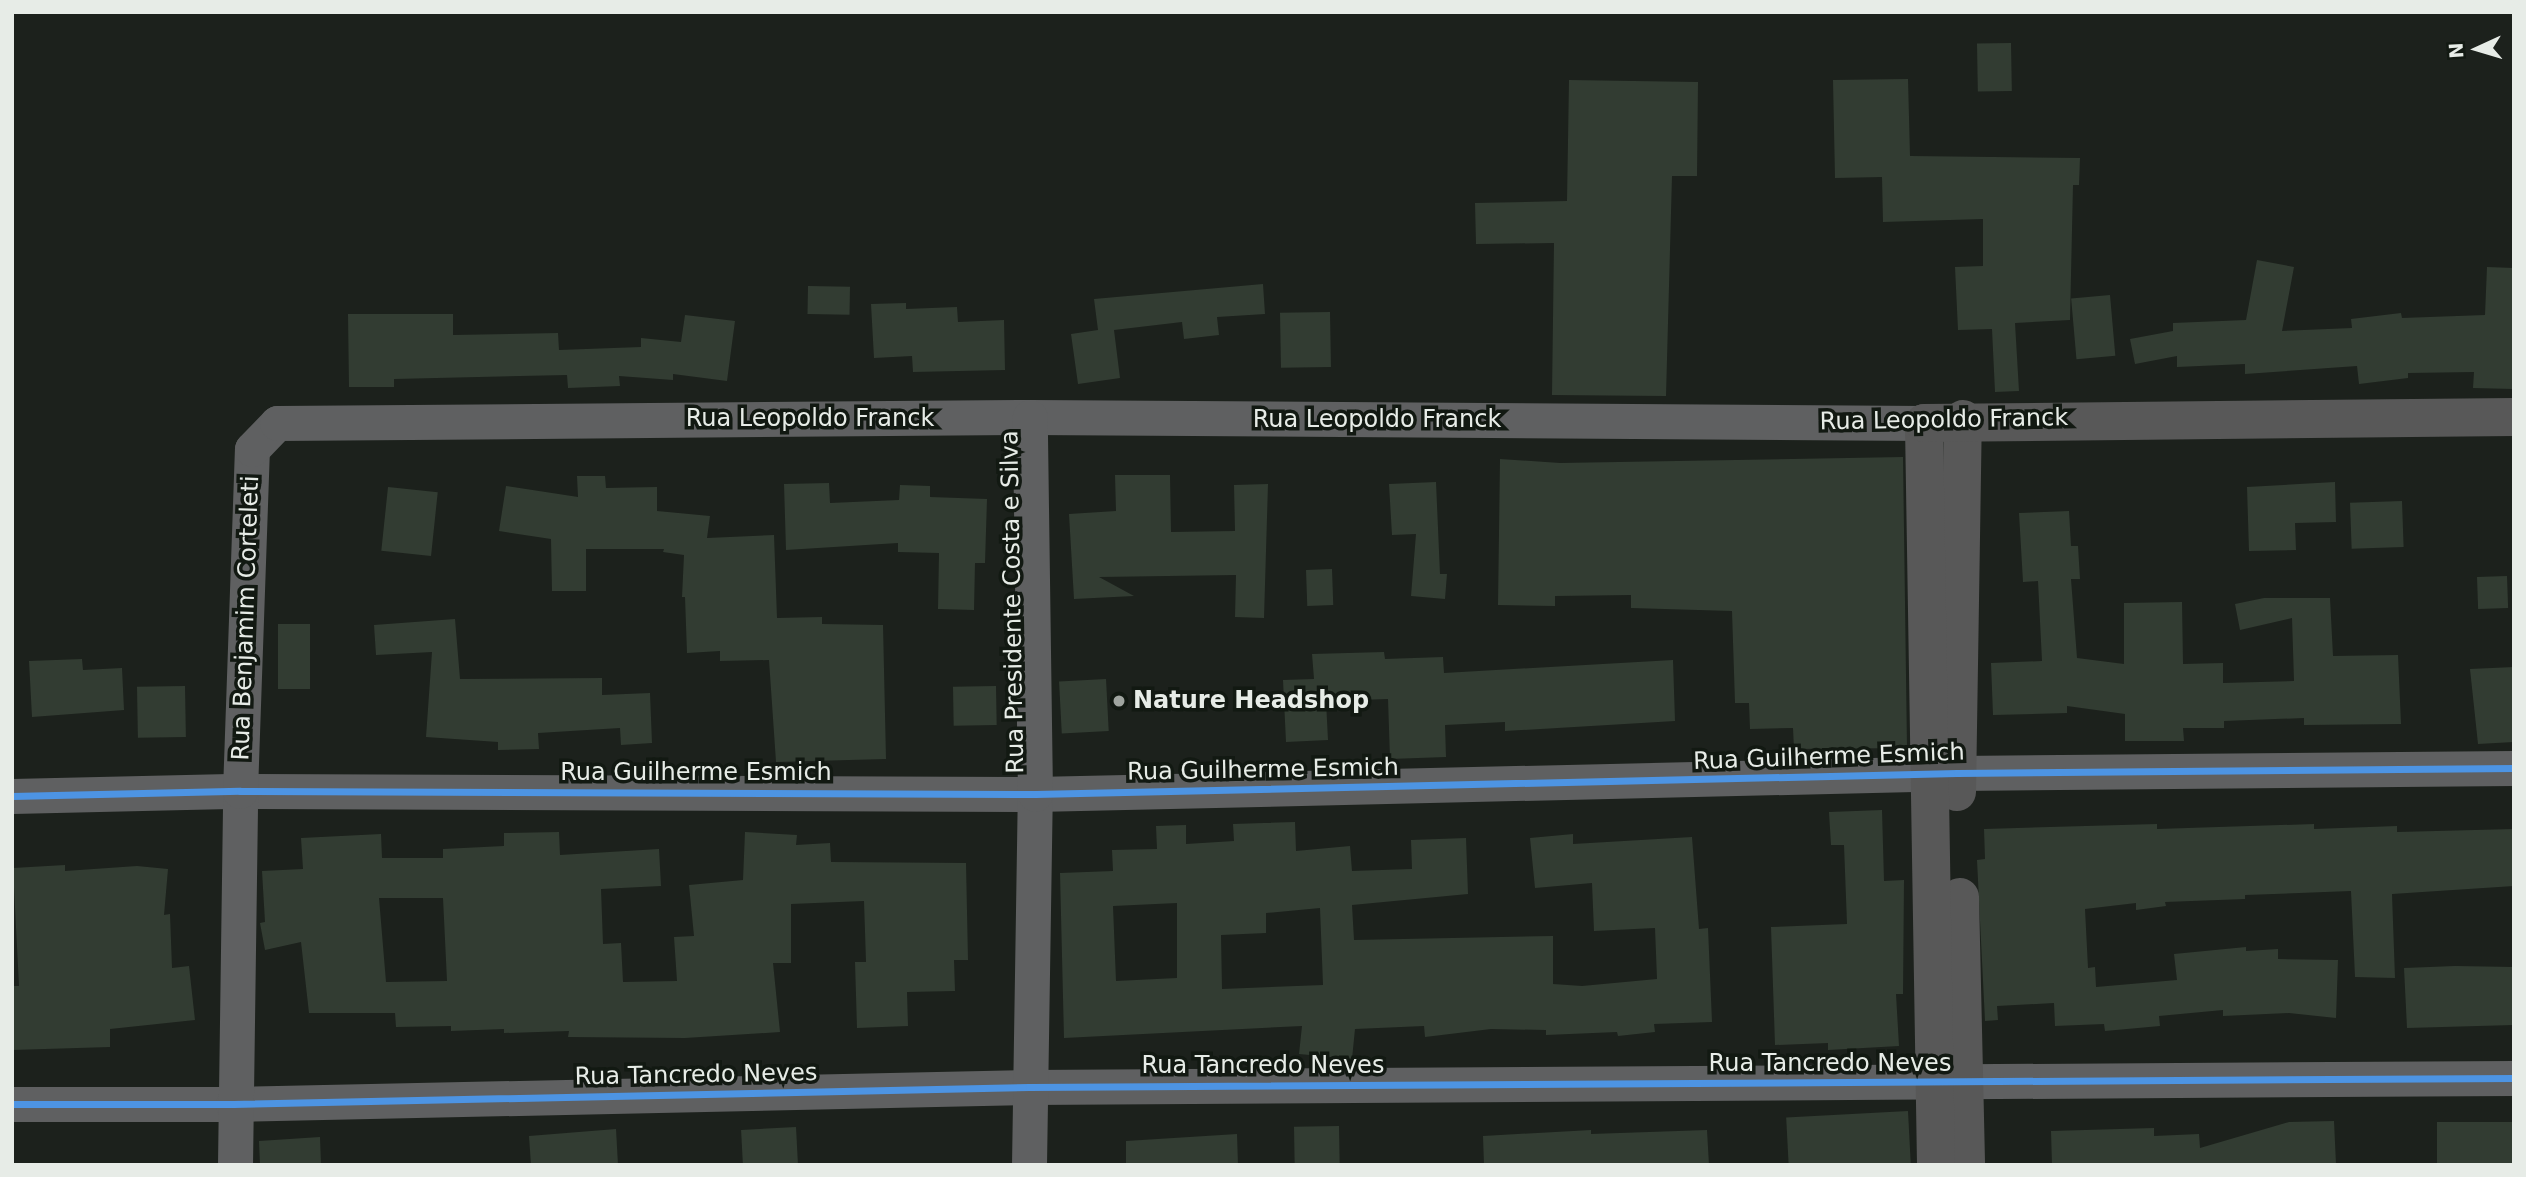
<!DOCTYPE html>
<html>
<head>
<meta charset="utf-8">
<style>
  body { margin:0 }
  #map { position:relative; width:2526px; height:1177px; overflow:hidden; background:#1c211c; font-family:"DejaVu Sans",sans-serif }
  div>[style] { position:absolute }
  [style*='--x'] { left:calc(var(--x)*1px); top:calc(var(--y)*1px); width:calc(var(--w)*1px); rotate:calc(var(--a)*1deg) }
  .building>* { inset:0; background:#323c32; transform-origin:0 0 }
  .street>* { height:35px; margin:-17.5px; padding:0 17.5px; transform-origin:17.5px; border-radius:17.5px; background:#5f6061 }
  .secondary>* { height:38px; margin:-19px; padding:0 19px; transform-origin:19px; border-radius:19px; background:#585858 }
  .cycleway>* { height:7px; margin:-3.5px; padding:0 3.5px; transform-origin:3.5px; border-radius:3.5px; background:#4d94e3 }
  .dots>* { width:19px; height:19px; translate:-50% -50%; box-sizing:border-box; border:4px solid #121912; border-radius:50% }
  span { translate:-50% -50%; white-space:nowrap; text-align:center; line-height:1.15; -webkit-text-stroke:7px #121912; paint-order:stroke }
  .street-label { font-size:24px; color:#e7ece7 }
  .poi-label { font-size:24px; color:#e7ece7; font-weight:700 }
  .left { translate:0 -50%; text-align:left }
  .frame { position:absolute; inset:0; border:14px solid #e7ece7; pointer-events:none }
  .north { position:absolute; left:2442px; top:14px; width:70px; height:70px; -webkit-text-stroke:5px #121912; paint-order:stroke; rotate:266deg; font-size:19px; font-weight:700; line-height:28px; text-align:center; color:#e7ece7 }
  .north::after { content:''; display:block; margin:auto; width:24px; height:32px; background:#e7ece7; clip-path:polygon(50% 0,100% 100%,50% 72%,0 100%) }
</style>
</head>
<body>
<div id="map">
  <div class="building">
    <div style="left:2011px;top:43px;width:48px;height:34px;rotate:89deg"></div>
    <div style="clip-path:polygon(1908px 79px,1910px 156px,2080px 158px,2079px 185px,2073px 185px,2070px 320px,2015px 323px,2019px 391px,1995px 392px,1992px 329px,1958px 330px,1955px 267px,1983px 266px,1983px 219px,1883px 222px,1882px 177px,1835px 178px,1833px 80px)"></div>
    <div style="clip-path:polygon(1569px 80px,1698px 82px,1697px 176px,1672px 176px,1666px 396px,1552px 395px,1554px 243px,1476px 244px,1475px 203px,1567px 201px)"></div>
    <div style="clip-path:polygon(2257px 260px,2294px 267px,2282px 331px,2352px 328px,2351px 319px,2401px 313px,2402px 318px,2485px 315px,2487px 267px,2514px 268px,2514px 389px,2473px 388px,2474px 372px,2408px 373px,2408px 378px,2359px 384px,2357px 366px,2245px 374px,2245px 364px,2177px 367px,2177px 356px,2135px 364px,2130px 339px,2173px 331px,2173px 323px,2246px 320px)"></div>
    <div style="clip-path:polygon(1263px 284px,1265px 314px,1217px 317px,1219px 335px,1184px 339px,1182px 322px,1114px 330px,1120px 378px,1078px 384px,1071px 334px,1098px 330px,1094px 299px)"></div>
    <div style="left:808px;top:286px;width:42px;height:28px;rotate:1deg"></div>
    <div style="left:2110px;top:295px;width:61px;height:39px;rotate:85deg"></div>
    <div style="clip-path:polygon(906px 303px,906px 309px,957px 307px,958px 322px,1004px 320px,1005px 370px,913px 372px,912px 356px,874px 358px,871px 304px)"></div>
    <div style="left:1330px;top:312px;width:55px;height:50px;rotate:89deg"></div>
    <div style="clip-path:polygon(348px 314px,453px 314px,453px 335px,558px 333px,559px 350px,641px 347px,641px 338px,681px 342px,685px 315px,735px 321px,727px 381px,673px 374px,673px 380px,619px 376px,620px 386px,568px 388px,567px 375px,394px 379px,394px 387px,349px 387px)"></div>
    <div style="clip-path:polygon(1903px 457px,1907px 748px,1794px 749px,1793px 728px,1750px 729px,1749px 703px,1735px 703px,1732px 611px,1631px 608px,1631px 595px,1555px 596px,1555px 606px,1498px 605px,1500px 459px,1560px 463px)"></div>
    <div style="clip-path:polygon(1115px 475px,1170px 475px,1171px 532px,1235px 531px,1234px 485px,1268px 484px,1264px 618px,1235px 617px,1236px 575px,1099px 577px,1134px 596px,1074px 599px,1069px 514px,1116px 511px)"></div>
    <div style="clip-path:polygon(577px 476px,605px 476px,606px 488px,657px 487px,657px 511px,710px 516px,707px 538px,774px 535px,777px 618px,822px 617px,822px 624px,883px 625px,886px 759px,776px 762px,769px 660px,720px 661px,720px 651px,687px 653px,685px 597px,682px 597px,684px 555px,663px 552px,664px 549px,586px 549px,586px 591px,552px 591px,551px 539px,499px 531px,506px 486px,578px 497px)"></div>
    <div style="clip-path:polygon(1436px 482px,1440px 574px,1447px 574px,1445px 599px,1411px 596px,1416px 534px,1392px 535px,1389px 484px)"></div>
    <div style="clip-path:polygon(2335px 482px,2336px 522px,2295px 523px,2296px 550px,2249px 551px,2247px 487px)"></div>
    <div style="clip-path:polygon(829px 483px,830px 503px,899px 500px,900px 485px,930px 486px,930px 497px,987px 499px,985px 563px,975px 563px,974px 610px,938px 609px,939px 553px,898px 552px,898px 543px,786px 550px,784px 484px)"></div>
    <div style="left:388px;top:487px;width:50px;height:64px;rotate:6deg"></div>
    <div style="left:2402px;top:501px;width:46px;height:52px;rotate:88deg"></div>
    <div style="clip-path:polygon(2069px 511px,2071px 546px,2078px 546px,2080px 579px,2071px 579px,2077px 658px,2124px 664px,2124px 603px,2182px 602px,2183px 664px,2223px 663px,2223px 683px,2294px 681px,2292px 618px,2240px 630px,2235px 604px,2264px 598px,2330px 598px,2333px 656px,2398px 655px,2401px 724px,2304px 725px,2304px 718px,2224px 721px,2224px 728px,2183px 728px,2184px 741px,2125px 741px,2125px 714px,2067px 706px,2067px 713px,1993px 715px,1991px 663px,2042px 661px,2038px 581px,2023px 582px,2019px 513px)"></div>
    <div style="left:1332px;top:569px;width:36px;height:26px;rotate:88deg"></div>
    <div style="left:2507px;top:576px;width:32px;height:30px;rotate:88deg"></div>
    <div style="clip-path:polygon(455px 619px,460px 679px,602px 678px,602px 695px,650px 693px,652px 743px,621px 745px,620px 728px,538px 733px,539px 749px,498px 750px,498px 742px,426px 737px,432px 652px,376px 655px,374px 625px)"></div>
    <div style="left:310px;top:624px;width:65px;height:32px;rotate:90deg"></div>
    <div style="clip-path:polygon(1384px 652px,1385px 659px,1443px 657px,1444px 673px,1673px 660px,1675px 721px,1505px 731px,1505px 722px,1445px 725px,1446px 757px,1390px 759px,1388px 699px,1326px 701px,1328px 740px,1286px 742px,1283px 680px,1314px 679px,1312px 654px)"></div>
    <div style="clip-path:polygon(82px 659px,83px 670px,122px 668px,124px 710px,32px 717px,29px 661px)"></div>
    <div style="clip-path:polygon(2514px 667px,2514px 742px,2478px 744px,2470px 669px)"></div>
    <div style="left:1106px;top:679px;width:52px;height:47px;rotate:87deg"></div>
    <div style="left:185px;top:686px;width:51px;height:48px;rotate:89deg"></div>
    <div style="left:996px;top:686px;width:39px;height:43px;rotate:89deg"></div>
    <div style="clip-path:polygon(1882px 810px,1884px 881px,1904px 880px,1903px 994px,1896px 994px,1899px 1046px,1828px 1050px,1828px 1043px,1775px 1045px,1771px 927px,1847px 924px,1844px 845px,1831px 845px,1829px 812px)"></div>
    <div style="clip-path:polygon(evenodd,1295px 822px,1296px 851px,1350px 846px,1352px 871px,1412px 869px,1411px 840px,1466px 838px,1468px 894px,1352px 905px,1354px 940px,1553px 936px,1553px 984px,1582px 986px,1657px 979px,1655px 928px,1594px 931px,1592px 883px,1535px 888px,1530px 838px,1573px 834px,1573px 844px,1692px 837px,1699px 929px,1708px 928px,1712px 1022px,1654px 1024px,1655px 1032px,1618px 1036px,1617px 1032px,1546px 1035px,1546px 1030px,1491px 1029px,1425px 1037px,1424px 1026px,1355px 1029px,1352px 1059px,1299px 1054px,1302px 1026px,1064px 1038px,1060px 873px,1113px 871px,1112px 850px,1157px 849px,1156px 826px,1186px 825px,1186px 844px,1234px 841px,1233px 824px,1295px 822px,1177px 903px,1177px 978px,1116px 981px,1113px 906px,1177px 903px,1295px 822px,1320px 908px,1323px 985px,1222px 989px,1221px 935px,1266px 933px,1266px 913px,1320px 908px)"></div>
    <div style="clip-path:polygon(2157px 824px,2157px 829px,2314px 824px,2314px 829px,2397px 826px,2397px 832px,2514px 829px,2514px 886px,2392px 894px,2395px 978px,2355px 977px,2351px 891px,2245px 895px,2245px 899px,2165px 902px,2166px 906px,2136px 910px,2136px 903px,2085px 909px,2088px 968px,2095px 967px,2096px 987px,2177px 980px,2174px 954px,2246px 947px,2246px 951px,2278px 949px,2278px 959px,2338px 960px,2336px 1018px,2289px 1013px,2223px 1016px,2223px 1010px,2159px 1016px,2160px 1026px,2105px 1031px,2104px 1024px,2055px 1026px,2054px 1003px,1997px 1006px,1998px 1020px,1985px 1021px,1977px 860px,1985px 859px,1984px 829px)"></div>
    <div style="clip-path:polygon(evenodd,559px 832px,560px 855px,659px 849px,661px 886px,601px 889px,603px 944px,621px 943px,623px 982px,677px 981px,674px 937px,694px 936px,689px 885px,743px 880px,745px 832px,797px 835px,796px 845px,830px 843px,831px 862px,966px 863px,968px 960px,954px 960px,955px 991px,907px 992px,908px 1026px,857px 1028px,855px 962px,866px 962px,864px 901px,791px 904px,791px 963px,773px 963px,780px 1032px,685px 1038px,568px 1037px,569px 1031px,504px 1033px,504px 1029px,451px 1031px,451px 1026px,396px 1027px,395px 1013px,309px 1013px,301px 942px,265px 950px,260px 923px,265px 922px,262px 871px,303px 869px,301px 838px,381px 834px,382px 858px,443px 858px,443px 849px,504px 846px,504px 833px,559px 832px,379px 898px,443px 898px,447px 981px,386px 982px,379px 898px)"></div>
    <div style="clip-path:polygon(65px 865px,65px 871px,137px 866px,168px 869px,164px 915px,170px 914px,172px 968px,189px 966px,195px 1020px,110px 1029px,110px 1047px,12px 1050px,12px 986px,19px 986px,13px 868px)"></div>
    <div style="clip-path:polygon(2455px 966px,2514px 967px,2514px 1025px,2407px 1028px,2404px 968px)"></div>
    <div style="left:1908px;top:1111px;width:54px;height:122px;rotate:87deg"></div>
    <div style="clip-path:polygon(2334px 1121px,2336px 1164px,2052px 1165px,2051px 1131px,2154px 1128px,2154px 1136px,2199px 1134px,2200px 1148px,2289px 1122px)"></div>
    <div style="left:2514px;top:1122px;width:43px;height:77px;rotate:90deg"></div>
    <div style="left:1339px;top:1126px;width:39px;height:45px;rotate:89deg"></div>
    <div style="left:796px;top:1127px;width:38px;height:55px;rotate:87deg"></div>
    <div style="clip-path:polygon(616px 1129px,618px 1165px,531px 1165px,529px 1136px)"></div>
    <div style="clip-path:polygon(1591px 1130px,1591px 1134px,1707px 1130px,1709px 1165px,1484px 1165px,1483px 1136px)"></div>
    <div style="clip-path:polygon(1237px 1134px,1238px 1165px,1126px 1165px,1126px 1141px)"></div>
    <div style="clip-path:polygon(320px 1137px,321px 1165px,260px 1165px,259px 1141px)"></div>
  </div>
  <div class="street">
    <div style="--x:12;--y:796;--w:228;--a:-1.3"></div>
    <div style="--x:240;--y:791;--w:795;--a:0.22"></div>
    <div style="--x:1035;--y:794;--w:922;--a:-1.3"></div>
    <div style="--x:1957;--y:773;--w:557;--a:-0.51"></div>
    <div style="--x:12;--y:1104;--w:221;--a:0"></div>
    <div style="--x:233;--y:1104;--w:796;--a:-1.22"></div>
    <div style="--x:1029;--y:1087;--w:1485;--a:-0.35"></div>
    <div style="--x:235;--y:1165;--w:374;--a:-89.2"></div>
    <div style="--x:240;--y:791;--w:342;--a:-88"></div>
    <div style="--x:252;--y:449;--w:36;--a:-46"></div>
    <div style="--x:277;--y:423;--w:753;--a:-0.46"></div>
    <div style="--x:1030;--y:417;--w:894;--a:0.38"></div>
    <div style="--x:1029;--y:1165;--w:371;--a:-89.1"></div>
    <div style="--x:1035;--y:794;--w:377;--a:-90.8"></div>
  </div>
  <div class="secondary">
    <div style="--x:1957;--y:792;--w:373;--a:-89.1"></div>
    <div style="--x:1960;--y:897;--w:268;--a:88.7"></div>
    <div style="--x:1936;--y:1165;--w:742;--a:-90.93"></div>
    <div style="--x:1924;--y:423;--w:590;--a:-0.58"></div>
  </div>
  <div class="cycleway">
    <div style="--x:12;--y:796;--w:228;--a:-1.3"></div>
    <div style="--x:240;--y:791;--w:795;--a:0.22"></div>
    <div style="--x:1035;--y:794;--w:922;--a:-1.3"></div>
    <div style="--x:1957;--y:773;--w:557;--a:-0.51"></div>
    <div style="--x:12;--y:1104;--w:221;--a:0"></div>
    <div style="--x:233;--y:1104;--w:796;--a:-1.22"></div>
    <div style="--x:1029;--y:1087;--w:1485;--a:-0.35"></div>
  </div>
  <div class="dots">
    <div style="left:1119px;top:701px;background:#a0a5a0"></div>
  </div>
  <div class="street-label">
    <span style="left:810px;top:419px">Rua Leopoldo Franck</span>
    <span style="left:1377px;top:420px">Rua Leopoldo Franck</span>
    <span style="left:1944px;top:420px;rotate:-1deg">Rua Leopoldo Franck</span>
    <span style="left:1013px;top:602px;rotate:-91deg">Rua Presidente Costa e Silva</span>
    <span style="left:246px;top:618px;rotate:-88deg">Rua Benjamim Corteleti</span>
    <span style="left:1829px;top:757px;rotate:-2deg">Rua Guilherme Esmich</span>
    <span style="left:1263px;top:770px;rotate:-1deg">Rua Guilherme Esmich</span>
    <span style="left:696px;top:773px">Rua Guilherme Esmich</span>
    <span style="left:1830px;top:1064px">Rua Tancredo Neves</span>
    <span style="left:1263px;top:1066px">Rua Tancredo Neves</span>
    <span style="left:696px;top:1075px;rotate:-1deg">Rua Tancredo Neves</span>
  </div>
  <div class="poi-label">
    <span class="left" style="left:1133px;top:701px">Nature Headshop</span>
  </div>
  <div class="frame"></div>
  <div class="north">N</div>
</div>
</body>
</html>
